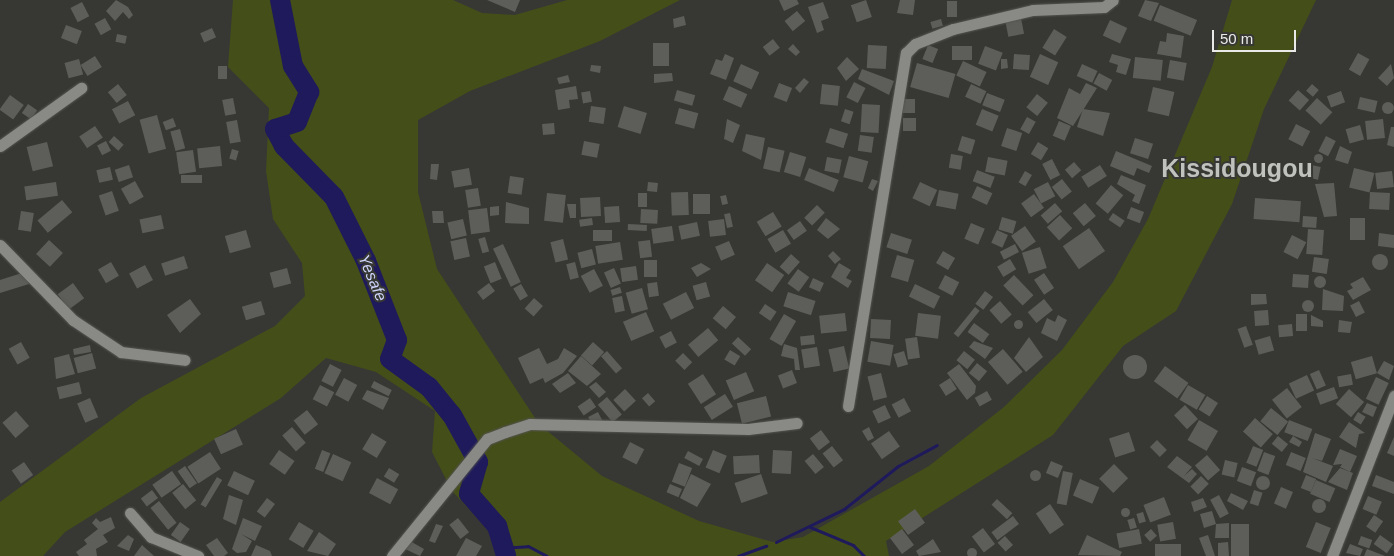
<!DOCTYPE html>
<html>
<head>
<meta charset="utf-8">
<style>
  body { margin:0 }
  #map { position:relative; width:1394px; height:556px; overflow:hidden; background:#373834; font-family:Arial,sans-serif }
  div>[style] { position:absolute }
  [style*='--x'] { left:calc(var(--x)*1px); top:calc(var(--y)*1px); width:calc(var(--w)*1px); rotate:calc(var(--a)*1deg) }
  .green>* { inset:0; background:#444e18 }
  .stream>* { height:3px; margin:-1.5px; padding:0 1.5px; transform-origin:1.5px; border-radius:1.5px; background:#1f1a5b }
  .river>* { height:20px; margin:-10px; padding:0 10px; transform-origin:10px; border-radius:10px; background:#1f1a5b }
  .building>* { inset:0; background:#5d5e5a; transform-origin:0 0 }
  .round { border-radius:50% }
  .roads { filter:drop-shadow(0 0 1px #545451) drop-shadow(0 0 1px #545451) }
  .street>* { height:11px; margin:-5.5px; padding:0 5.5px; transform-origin:5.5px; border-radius:5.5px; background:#898a85 }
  span { translate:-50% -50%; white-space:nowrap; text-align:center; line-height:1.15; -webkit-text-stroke:4px #373834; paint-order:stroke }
  .water-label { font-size:16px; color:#cfd5fd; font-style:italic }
  .town-label { font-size:25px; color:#c0c2bd; font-weight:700 }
  .scale { position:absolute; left:1212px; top:30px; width:84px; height:22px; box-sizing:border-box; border:2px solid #e9e9e7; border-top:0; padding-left:6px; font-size:15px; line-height:18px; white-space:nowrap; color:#e9e9e7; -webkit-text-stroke:4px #373834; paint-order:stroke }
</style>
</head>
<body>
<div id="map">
  <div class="green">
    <div style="clip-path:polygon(233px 0,453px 0,482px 13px,515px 15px,567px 0,680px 0,600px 41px,470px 91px,418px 120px,418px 192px,437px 269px,539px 424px,602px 476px,699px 521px,773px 542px,803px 537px,929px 466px,1004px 407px,1062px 350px,1113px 282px,1148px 219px,1212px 67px,1232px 0,1316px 0,1264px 109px,1232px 204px,1176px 311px,1123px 346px,1053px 435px,886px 541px,889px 556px,498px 556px,491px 533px,452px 491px,432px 452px,435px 411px,376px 372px,326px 358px,281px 398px,65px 532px,43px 556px,0 556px,0 502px,141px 398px,275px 326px,305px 296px,302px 263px,273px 219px,266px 171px,269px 108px,228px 67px)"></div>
  </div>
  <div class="stream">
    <div style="--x:810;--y:527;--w:47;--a:22.7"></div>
    <div style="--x:853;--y:545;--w:16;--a:45"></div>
    <div style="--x:776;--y:542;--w:76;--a:-25.9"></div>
    <div style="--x:844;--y:509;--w:69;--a:-38.5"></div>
    <div style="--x:898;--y:466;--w:44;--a:-28.3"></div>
    <div style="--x:502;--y:548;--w:26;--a:-4"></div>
    <div style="--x:528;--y:546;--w:21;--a:28"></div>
    <div style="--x:738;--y:556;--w:30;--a:-20"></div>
  </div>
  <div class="river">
    <div style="--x:280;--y:0;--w:67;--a:78.9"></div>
    <div style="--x:293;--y:66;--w:31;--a:58"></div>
    <div style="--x:309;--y:92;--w:32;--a:112"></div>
    <div style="--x:297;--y:122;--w:23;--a:162"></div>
    <div style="--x:275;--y:129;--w:19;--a:62"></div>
    <div style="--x:284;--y:146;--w:71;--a:45.6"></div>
    <div style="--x:334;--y:197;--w:72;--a:63.4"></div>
    <div style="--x:366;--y:261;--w:85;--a:68.6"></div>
    <div style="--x:397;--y:340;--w:20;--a:110"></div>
    <div style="--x:390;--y:359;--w:48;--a:35.7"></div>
    <div style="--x:429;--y:387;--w:36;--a:51"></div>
    <div style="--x:452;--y:415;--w:54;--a:61"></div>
    <div style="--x:478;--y:462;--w:33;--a:106"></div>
    <div style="--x:469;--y:494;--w:43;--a:48.8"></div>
    <div style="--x:497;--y:526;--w:31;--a:73"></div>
  </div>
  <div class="building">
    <div style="clip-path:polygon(116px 0,128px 7px,133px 15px,129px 19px,123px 12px,115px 21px,106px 11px)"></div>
    <div style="clip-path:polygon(487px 0,520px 0,515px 12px)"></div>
    <div style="clip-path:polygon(779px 0,797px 0,799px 4px,784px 11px)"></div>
    <div style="left:866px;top:0;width:18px;height:16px;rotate:71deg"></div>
    <div style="clip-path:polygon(900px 0,915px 0,913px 15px,897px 13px)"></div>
    <div style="clip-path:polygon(1145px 0,1159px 3px,1151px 21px,1138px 16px)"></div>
    <div style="left:947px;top:1px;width:10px;height:16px"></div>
    <div style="left:82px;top:2px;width:16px;height:13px;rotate:63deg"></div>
    <div style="clip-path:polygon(823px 2px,829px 18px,821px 21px,824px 30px,817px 33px,808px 7px)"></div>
    <div style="left:1160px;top:5px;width:40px;height:17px;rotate:22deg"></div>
    <div style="left:797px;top:11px;width:13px;height:16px;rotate:51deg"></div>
    <div style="clip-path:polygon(684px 16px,686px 25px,674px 28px,673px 19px)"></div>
    <div style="left:105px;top:18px;width:13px;height:12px;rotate:61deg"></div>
    <div style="left:1021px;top:18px;width:16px;height:16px;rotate:79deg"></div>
    <div style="left:941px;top:19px;width:7px;height:11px;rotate:74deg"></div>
    <div style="left:1110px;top:20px;width:19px;height:17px;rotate:25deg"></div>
    <div style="left:66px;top:25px;width:17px;height:14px;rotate:21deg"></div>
    <div style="left:212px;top:28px;width:10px;height:13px;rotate:66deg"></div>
    <div style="left:1054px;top:29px;width:15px;height:22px;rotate:32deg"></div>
    <div style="clip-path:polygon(1167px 33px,1184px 36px,1181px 58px,1157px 54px,1160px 41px,1166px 42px)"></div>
    <div style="left:117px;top:34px;width:10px;height:8px;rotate:11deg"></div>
    <div style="left:773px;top:39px;width:11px;height:13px;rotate:52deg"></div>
    <div style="left:653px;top:43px;width:16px;height:23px"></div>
    <div style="clip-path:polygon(793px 44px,800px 52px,796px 56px,788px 49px)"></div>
    <div style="left:868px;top:45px;width:19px;height:23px;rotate:3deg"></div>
    <div style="left:928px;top:45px;width:11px;height:15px;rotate:22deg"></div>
    <div style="left:952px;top:46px;width:20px;height:14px"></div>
    <div style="left:985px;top:46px;width:19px;height:19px;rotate:21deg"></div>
    <div style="left:1358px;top:53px;width:13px;height:19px;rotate:29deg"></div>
    <div style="clip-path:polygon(725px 54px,734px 58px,726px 80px,710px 74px,716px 59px,722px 61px)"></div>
    <div style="left:1014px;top:54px;width:16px;height:15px;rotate:4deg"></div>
    <div style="left:1040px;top:54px;width:20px;height:25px;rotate:24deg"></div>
    <div style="clip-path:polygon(1112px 54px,1131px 59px,1126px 75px,1116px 72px,1118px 65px,1109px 62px)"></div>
    <div style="left:95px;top:56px;width:13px;height:17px;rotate:58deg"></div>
    <div style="clip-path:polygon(847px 57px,859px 69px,846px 81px,837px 68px)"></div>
    <div style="left:1135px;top:57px;width:28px;height:21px;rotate:6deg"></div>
    <div style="left:79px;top:59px;width:16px;height:15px;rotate:75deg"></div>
    <div style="clip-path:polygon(1001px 59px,1007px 59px,1008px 68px,1001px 69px)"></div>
    <div style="left:1170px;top:60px;width:17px;height:18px;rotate:10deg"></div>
    <div style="left:963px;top:61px;width:26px;height:16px;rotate:25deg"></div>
    <div style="left:917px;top:63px;width:40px;height:25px;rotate:16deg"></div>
    <div style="left:741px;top:64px;width:20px;height:19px;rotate:24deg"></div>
    <div style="left:1082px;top:64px;width:17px;height:13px;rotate:24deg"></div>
    <div style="clip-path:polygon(1391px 64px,1394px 78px,1387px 86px,1378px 78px)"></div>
    <div style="clip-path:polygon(591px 65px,601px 66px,600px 73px,590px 71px)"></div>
    <div style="left:218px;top:66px;width:9px;height:13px"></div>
    <div style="clip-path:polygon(862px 69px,894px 81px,889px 95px,858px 79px)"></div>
    <div style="clip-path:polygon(672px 73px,673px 81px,654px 83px,654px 74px)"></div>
    <div style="left:1099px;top:73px;width:15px;height:12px;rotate:28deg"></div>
    <div style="clip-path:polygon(568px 75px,570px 82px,559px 84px,557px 78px)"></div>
    <div style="clip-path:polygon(804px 78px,809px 82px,800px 93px,795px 88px)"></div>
    <div style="left:854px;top:82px;width:13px;height:17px;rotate:27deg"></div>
    <div style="left:779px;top:83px;width:14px;height:15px;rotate:21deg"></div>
    <div style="clip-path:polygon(1086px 83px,1097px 88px,1073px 126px,1057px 118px,1069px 88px,1080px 94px)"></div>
    <div style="left:118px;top:84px;width:14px;height:13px;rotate:51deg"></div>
    <div style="left:822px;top:84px;width:18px;height:20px;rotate:6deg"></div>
    <div style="left:971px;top:84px;width:17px;height:14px;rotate:25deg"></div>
    <div style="left:1312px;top:84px;width:9px;height:9px;rotate:41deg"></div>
    <div style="clip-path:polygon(576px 86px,578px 99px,569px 100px,570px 108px,558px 110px,555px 90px)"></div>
    <div style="left:729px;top:86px;width:20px;height:15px;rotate:24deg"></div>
    <div style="left:1153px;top:87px;width:22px;height:25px;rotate:13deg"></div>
    <div style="left:677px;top:90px;width:19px;height:11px;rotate:16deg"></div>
    <div style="left:1298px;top:90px;width:15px;height:14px;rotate:42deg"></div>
    <div style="left:590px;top:91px;width:11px;height:9px;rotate:80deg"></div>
    <div style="left:1341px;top:91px;width:12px;height:15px;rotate:70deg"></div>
    <div style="left:987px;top:93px;width:19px;height:13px;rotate:21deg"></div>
    <div style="left:1037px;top:94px;width:14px;height:17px;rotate:39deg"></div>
    <div style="left:10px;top:95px;width:17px;height:18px;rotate:36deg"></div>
    <div style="left:1360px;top:97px;width:18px;height:12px;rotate:13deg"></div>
    <div style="left:233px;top:98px;width:16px;height:11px;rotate:79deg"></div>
    <div style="left:1317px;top:98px;width:21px;height:17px;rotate:43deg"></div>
    <div style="left:903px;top:99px;width:12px;height:14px"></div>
    <div style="left:128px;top:101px;width:16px;height:18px;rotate:63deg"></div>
    <div class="round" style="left:1382px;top:102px;width:12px;height:12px"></div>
    <div style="left:28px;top:104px;width:11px;height:11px;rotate:34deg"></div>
    <div style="left:862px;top:104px;width:18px;height:28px;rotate:3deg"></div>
    <div style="left:591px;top:106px;width:15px;height:16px;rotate:8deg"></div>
    <div style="left:624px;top:106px;width:24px;height:22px;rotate:17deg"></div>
    <div style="left:679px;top:108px;width:20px;height:16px;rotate:15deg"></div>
    <div style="left:845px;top:109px;width:9px;height:13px;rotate:18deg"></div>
    <div style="left:982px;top:109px;width:18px;height:17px;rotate:22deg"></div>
    <div style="clip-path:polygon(1083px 109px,1110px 113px,1103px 136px,1077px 127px)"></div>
    <div style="left:157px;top:115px;width:35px;height:18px;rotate:75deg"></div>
    <div style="left:1027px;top:117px;width:10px;height:14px;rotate:29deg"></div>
    <div style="left:173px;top:118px;width:9px;height:11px;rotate:69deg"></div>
    <div style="left:916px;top:118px;width:13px;height:13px;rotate:90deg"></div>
    <div style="clip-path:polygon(727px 119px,740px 125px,733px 143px,724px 139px)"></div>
    <div style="left:1383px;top:119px;width:19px;height:18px;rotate:84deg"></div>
    <div style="left:237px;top:120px;width:22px;height:11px;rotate:80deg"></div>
    <div style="left:1059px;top:121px;width:13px;height:16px;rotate:23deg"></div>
    <div style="left:554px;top:123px;width:11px;height:12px;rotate:85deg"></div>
    <div style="left:1296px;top:124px;width:16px;height:17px;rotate:27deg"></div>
    <div style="left:1360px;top:125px;width:15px;height:15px;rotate:74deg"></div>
    <div style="left:95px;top:126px;width:14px;height:19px;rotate:56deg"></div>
    <div style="clip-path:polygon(1391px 127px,1394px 127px,1394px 147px,1387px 145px)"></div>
    <div style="left:830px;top:128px;width:19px;height:15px;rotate:18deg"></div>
    <div style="left:1007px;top:128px;width:16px;height:19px;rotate:18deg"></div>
    <div style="left:180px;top:129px;width:20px;height:10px;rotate:75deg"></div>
    <div style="clip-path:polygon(746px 134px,765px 138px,761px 160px,742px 151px)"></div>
    <div style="left:860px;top:135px;width:14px;height:16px;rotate:8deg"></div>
    <div style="left:114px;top:136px;width:13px;height:8px;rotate:42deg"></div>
    <div style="left:962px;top:136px;width:14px;height:15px;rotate:17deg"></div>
    <div style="left:1326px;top:136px;width:11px;height:17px;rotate:27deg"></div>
    <div style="left:1135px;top:138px;width:19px;height:16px;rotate:18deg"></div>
    <div style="left:106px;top:141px;width:11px;height:10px;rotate:63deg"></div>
    <div style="left:584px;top:141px;width:16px;height:14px;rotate:11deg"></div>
    <div style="left:47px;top:142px;width:25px;height:21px;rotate:76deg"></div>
    <div style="left:1038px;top:142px;width:12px;height:14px;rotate:31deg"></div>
    <div style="left:220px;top:146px;width:20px;height:23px;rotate:84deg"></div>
    <div style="clip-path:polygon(1340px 146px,1352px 152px,1348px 164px,1335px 160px)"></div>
    <div style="left:768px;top:147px;width:17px;height:22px;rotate:13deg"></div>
    <div style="left:232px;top:149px;width:7px;height:10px;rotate:16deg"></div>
    <div style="left:193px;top:150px;width:22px;height:17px;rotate:82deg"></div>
    <div style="clip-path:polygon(1116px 151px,1152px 166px,1149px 173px,1137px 168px,1134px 176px,1110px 166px)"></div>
    <div style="left:790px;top:152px;width:17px;height:21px;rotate:17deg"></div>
    <div class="round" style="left:1313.5px;top:153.5px;width:9px;height:9px"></div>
    <div style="left:951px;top:154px;width:12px;height:14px;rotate:9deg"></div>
    <div style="left:849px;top:156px;width:20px;height:22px;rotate:15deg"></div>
    <div style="left:827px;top:157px;width:15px;height:14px;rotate:11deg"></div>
    <div style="left:988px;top:157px;width:20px;height:15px;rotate:11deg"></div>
    <div style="left:1052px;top:159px;width:18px;height:11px;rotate:63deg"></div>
    <div style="left:1074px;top:162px;width:11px;height:12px;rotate:49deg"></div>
    <div style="clip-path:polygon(431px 164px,439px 164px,437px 180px,430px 179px)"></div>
    <div style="left:1307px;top:164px;width:14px;height:13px;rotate:12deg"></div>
    <div style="left:129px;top:165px;width:13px;height:15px;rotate:72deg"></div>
    <div style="left:1100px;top:165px;width:13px;height:22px;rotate:58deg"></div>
    <div style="left:110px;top:167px;width:13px;height:14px;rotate:77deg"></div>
    <div style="left:469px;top:168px;width:17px;height:18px;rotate:80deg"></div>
    <div style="left:809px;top:168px;width:32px;height:13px;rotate:22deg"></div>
    <div style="left:1354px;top:168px;width:21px;height:20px;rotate:14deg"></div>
    <div style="left:977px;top:170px;width:19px;height:12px;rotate:21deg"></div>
    <div style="left:1025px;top:171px;width:8px;height:13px;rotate:30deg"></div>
    <div style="left:1392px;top:171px;width:16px;height:17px;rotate:83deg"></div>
    <div style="left:181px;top:175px;width:21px;height:8px"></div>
    <div style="clip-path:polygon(1121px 175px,1146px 185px,1139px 204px,1132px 201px,1135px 195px,1117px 184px)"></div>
    <div style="left:510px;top:176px;width:14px;height:17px;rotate:8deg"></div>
    <div style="clip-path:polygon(872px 179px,878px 181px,873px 191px,868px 188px)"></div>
    <div style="left:1062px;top:179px;width:16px;height:13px;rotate:52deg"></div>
    <div style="left:135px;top:181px;width:18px;height:16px;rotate:61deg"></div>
    <div style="left:56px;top:182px;width:14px;height:32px;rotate:82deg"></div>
    <div style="left:648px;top:182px;width:10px;height:9px;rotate:6deg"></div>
    <div style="left:920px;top:182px;width:19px;height:18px;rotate:25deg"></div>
    <div style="left:1048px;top:182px;width:16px;height:16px;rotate:63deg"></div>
    <div style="clip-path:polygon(1334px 183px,1337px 216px,1324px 217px,1315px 184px)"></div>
    <div style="left:1111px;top:185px;width:16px;height:24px;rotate:40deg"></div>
    <div style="left:977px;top:186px;width:17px;height:13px;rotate:25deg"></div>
    <div style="left:478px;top:188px;width:18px;height:13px;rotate:81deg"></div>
    <div style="left:939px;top:190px;width:20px;height:16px;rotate:11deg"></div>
    <div style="left:112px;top:191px;width:21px;height:14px;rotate:71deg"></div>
    <div style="left:688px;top:192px;width:23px;height:17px;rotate:88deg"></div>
    <div style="left:1370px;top:192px;width:20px;height:17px;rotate:3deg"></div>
    <div style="left:547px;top:193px;width:19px;height:28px;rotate:6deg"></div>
    <div style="left:638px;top:193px;width:9px;height:14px"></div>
    <div style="left:693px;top:194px;width:17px;height:20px"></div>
    <div style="left:1034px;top:194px;width:17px;height:16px;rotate:54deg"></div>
    <div style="left:726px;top:195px;width:9px;height:6px;rotate:77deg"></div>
    <div style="left:600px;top:197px;width:19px;height:20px;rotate:87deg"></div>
    <div style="left:1255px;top:198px;width:46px;height:21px;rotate:4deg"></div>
    <div style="left:62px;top:200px;width:16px;height:32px;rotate:50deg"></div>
    <div style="clip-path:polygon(506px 202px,529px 208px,529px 224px,505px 223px)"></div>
    <div style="left:1055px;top:203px;width:11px;height:19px;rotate:49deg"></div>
    <div style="left:1085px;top:203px;width:17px;height:16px;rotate:50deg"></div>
    <div style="clip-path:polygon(567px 204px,576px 204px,576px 218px,570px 218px)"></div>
    <div style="left:817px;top:205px;width:11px;height:18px;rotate:45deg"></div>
    <div style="clip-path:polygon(499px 206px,499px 215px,490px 216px,490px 207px)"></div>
    <div style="left:619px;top:206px;width:16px;height:15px;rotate:86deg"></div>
    <div style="left:1131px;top:207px;width:14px;height:12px;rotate:21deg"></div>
    <div style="left:487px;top:208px;width:24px;height:19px;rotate:83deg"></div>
    <div style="left:641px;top:209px;width:17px;height:14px;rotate:3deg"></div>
    <div style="left:21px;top:211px;width:13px;height:19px;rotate:9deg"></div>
    <div style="clip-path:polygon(432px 211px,443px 211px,444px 223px,433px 223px)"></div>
    <div style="left:773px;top:212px;width:17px;height:19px;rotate:59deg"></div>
    <div style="left:730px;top:213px;width:14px;height:6px;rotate:78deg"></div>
    <div style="left:1113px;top:213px;width:14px;height:8px;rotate:34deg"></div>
    <div style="left:161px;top:215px;width:14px;height:22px;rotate:78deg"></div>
    <div style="left:1060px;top:215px;width:18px;height:18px;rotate:47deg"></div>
    <div style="left:1303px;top:216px;width:14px;height:11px;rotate:4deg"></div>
    <div style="left:1002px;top:217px;width:15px;height:13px;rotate:16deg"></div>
    <div style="left:592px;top:218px;width:7px;height:13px;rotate:82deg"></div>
    <div style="clip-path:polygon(826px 218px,840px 229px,828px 239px,817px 230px)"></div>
    <div style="left:1350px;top:218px;width:15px;height:22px"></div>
    <div style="left:463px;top:219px;width:17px;height:16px;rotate:77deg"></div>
    <div style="left:724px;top:219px;width:16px;height:16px;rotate:83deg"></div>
    <div style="left:800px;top:221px;width:12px;height:16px;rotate:55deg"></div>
    <div style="left:697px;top:222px;width:14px;height:19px;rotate:78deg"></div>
    <div style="left:971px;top:223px;width:15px;height:17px;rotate:23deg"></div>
    <div style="left:628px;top:224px;width:19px;height:6px;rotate:3deg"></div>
    <div style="left:672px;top:226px;width:15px;height:21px;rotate:82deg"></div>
    <div style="left:1025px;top:226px;width:19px;height:17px;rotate:55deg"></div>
    <div style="left:1089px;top:228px;width:28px;height:32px;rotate:55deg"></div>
    <div style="left:1308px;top:229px;width:16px;height:25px;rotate:4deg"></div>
    <div style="left:246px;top:230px;width:18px;height:22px;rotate:74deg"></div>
    <div style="left:593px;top:230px;width:19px;height:11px"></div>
    <div style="left:783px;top:230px;width:16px;height:18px;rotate:60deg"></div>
    <div style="left:997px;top:230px;width:12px;height:14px;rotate:24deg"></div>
    <div style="left:891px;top:233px;width:22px;height:15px;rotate:18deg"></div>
    <div style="clip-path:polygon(1379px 233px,1394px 235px,1394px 248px,1378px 246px)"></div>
    <div style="left:1292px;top:235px;width:16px;height:19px;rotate:27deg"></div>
    <div style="left:485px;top:237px;width:15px;height:7px;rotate:74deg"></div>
    <div style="left:466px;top:238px;width:19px;height:16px;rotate:78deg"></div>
    <div style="left:563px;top:239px;width:21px;height:13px;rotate:76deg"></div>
    <div style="left:49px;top:240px;width:19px;height:19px;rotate:43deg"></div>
    <div style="left:650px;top:240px;width:17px;height:12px;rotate:83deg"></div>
    <div style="left:729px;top:241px;width:15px;height:15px;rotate:67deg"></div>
    <div style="left:620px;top:242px;width:18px;height:25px;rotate:81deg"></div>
    <div style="left:503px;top:244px;width:42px;height:11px;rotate:65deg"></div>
    <div style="left:1015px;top:244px;width:9px;height:17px;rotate:63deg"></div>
    <div style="left:1040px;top:247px;width:22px;height:19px;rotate:72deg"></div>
    <div style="left:592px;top:249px;width:16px;height:15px;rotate:76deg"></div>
    <div style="clip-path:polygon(833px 251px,841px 259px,835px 264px,828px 256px)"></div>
    <div style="left:943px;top:251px;width:14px;height:14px;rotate:30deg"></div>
    <div style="left:791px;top:254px;width:12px;height:17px;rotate:42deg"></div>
    <div class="round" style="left:1372px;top:254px;width:16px;height:16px"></div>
    <div style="left:897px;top:255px;width:18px;height:23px;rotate:16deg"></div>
    <div style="left:184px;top:256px;width:13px;height:24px;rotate:72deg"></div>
    <div style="left:1314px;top:257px;width:15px;height:15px;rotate:8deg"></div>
    <div style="left:1010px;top:259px;width:12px;height:15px;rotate:59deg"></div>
    <div style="left:644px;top:260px;width:13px;height:17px"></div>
    <div style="left:111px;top:262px;width:16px;height:15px;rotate:60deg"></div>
    <div style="left:495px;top:262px;width:18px;height:12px;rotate:68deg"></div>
    <div style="left:575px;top:262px;width:16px;height:9px;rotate:76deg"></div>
    <div style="clip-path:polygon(701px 263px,711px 269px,697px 277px,691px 268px)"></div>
    <div style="left:767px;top:263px;width:21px;height:21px;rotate:35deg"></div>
    <div style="clip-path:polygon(839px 263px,851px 270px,846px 278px,852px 281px,848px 288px,831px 277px)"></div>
    <div style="left:145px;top:265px;width:17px;height:18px;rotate:62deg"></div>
    <div style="left:636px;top:266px;width:14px;height:16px;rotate:82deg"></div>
    <div style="left:287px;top:268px;width:16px;height:18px;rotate:75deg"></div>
    <div style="left:614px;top:268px;width:17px;height:11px;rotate:66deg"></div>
    <div style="left:594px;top:269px;width:19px;height:15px;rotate:62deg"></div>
    <div style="left:798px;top:269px;width:14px;height:18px;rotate:36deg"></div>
    <div style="clip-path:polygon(25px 272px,29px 284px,0 293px,0 280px)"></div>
    <div style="left:1044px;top:273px;width:18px;height:12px;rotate:56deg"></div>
    <div style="left:1293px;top:274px;width:16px;height:13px;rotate:4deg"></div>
    <div style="left:945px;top:275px;width:16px;height:15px;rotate:27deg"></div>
    <div style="left:1014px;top:275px;width:28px;height:15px;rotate:46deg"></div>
    <div class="round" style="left:1314px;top:276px;width:12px;height:12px"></div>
    <div style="clip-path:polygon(1363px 277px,1371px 290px,1353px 300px,1347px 291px,1353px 288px,1350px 284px)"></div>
    <div style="left:813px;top:278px;width:12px;height:10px;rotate:24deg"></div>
    <div style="left:657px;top:282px;width:14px;height:10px;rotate:82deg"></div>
    <div style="left:706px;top:282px;width:15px;height:14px;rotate:74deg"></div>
    <div style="left:73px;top:283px;width:19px;height:19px;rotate:54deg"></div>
    <div style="left:489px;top:283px;width:10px;height:15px;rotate:53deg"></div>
    <div style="left:521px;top:284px;width:14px;height:9px;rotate:60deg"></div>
    <div style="left:915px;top:284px;width:28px;height:14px;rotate:26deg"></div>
    <div style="left:620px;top:287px;width:6px;height:10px;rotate:72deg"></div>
    <div style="left:642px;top:288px;width:22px;height:17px;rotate:74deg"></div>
    <div style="clip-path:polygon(1323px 289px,1344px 296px,1343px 311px,1322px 310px)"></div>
    <div style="left:985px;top:291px;width:10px;height:16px;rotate:37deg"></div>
    <div style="left:686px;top:292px;width:18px;height:26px;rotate:63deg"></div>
    <div style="left:788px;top:292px;width:29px;height:15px;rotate:18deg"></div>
    <div style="clip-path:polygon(1251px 294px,1266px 294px,1267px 304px,1251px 305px)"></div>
    <div style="left:622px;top:296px;width:15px;height:10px;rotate:79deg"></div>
    <div style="left:534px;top:298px;width:12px;height:14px;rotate:42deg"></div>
    <div style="clip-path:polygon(190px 299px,201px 314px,180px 333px,167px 315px)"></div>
    <div style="left:1044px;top:299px;width:14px;height:21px;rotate:51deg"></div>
    <div class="round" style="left:1302px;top:300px;width:12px;height:12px"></div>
    <div style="left:261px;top:301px;width:14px;height:20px;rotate:73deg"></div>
    <div style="left:1000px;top:301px;width:18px;height:14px;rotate:49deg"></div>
    <div style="left:1359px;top:301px;width:13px;height:10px;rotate:63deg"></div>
    <div style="left:765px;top:304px;width:14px;height:11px;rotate:34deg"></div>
    <div style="left:723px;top:306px;width:17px;height:16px;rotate:40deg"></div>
    <div style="left:975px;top:307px;width:6px;height:34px;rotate:39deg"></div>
    <div style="left:1268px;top:310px;width:15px;height:14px;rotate:86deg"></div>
    <div style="left:646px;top:312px;width:21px;height:25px;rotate:67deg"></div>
    <div style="left:845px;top:313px;width:18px;height:26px;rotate:84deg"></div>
    <div style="left:918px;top:313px;width:23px;height:23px;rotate:7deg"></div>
    <div style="left:784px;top:314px;width:14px;height:29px;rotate:30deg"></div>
    <div style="left:1296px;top:314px;width:11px;height:17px"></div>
    <div style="clip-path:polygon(1058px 315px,1067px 320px,1057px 341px,1041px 333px,1047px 318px,1055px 322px)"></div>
    <div style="clip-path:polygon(1311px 315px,1323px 321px,1323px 327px,1311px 326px)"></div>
    <div style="left:871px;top:319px;width:20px;height:19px;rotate:3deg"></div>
    <div class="round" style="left:1013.5px;top:319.5px;width:9px;height:9px"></div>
    <div style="clip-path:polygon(1339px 320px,1352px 322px,1350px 333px,1338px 332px)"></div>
    <div style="left:974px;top:323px;width:19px;height:11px;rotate:36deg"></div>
    <div style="left:1292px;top:324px;width:12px;height:14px;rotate:85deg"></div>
    <div style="left:1246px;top:326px;width:20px;height:9px;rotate:70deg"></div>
    <div style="left:708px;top:328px;width:16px;height:26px;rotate:50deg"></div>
    <div style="left:671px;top:331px;width:13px;height:13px;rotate:63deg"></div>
    <div style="left:814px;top:335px;width:9px;height:14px;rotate:84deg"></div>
    <div style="left:1270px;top:336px;width:15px;height:16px;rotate:74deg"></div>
    <div style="left:738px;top:337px;width:18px;height:9px;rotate:43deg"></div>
    <div style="left:917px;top:337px;width:21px;height:12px;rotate:82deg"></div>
    <div style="clip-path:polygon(1029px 337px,1043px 357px,1026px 372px,1014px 358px)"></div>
    <div style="left:871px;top:341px;width:23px;height:21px;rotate:10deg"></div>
    <div style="clip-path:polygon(974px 341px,993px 348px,985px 359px,969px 347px)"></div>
    <div style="left:21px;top:342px;width:18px;height:14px;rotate:61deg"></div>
    <div style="left:593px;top:342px;width:15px;height:18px;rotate:42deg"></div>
    <div style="clip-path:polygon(784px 344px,797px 348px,800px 370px,795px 370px,794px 359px,781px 356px)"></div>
    <div style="clip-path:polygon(90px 345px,91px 352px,74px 355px,73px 349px)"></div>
    <div style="left:844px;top:346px;width:23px;height:16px;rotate:77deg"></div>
    <div style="left:817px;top:347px;width:19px;height:16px;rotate:81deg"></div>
    <div style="clip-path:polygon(539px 348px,547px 364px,558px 359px,564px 348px,577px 356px,563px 373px,545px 383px,543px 378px,530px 384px,518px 358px)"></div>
    <div style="left:1003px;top:349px;width:30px;height:20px;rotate:49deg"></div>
    <div style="left:730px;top:350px;width:12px;height:11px;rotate:31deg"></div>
    <div style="left:607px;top:351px;width:23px;height:8px;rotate:49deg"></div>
    <div style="left:904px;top:351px;width:14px;height:11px;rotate:73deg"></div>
    <div style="left:964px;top:351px;width:14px;height:12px;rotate:39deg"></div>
    <div style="left:92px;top:353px;width:16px;height:19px;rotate:75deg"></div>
    <div style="left:683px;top:353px;width:13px;height:11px;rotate:45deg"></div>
    <div style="clip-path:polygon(69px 354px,75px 374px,56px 379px,54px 358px)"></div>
    <div class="round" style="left:1123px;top:355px;width:24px;height:24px"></div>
    <div style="clip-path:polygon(581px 356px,601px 374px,587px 386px,568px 371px)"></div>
    <div style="left:1372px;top:356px;width:18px;height:22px;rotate:74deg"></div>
    <div style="clip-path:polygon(1384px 361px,1394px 366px,1389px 380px,1377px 373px)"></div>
    <div style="left:977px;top:363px;width:13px;height:13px;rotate:39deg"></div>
    <div style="left:330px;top:364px;width:13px;height:19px;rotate:27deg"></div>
    <div style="clip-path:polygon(959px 364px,976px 386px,975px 393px,967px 400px,947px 373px)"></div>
    <div style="left:1165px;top:366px;width:29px;height:19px;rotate:36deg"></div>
    <div style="left:792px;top:370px;width:14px;height:15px;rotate:69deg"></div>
    <div style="left:1319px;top:370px;width:17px;height:10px;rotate:66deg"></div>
    <div style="left:746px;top:372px;width:21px;height:22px;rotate:67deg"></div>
    <div style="clip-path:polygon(568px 373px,576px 383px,560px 393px,552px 384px)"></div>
    <div style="left:881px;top:373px;width:25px;height:14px;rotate:76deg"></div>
    <div style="left:703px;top:374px;width:24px;height:18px;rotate:57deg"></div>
    <div style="left:1351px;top:374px;width:11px;height:14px;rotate:80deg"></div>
    <div style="left:1307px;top:375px;width:17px;height:20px;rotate:65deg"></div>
    <div style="left:1376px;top:377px;width:14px;height:24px;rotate:25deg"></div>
    <div style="left:344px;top:378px;width:15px;height:19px;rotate:28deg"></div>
    <div style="left:950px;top:378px;width:13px;height:13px;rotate:58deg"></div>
    <div style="left:374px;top:381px;width:20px;height:7px;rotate:27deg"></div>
    <div style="left:79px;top:382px;width:12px;height:23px;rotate:76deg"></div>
    <div style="clip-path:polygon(596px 382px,606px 392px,599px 398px,589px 387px)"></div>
    <div style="left:320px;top:385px;width:16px;height:16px;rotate:27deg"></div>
    <div style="left:1188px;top:385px;width:20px;height:17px;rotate:30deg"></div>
    <div style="left:1334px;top:387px;width:12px;height:19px;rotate:70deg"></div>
    <div style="left:1287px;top:388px;width:24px;height:19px;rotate:52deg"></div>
    <div style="left:625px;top:389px;width:16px;height:16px;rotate:47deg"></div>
    <div style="left:1349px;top:389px;width:20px;height:20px;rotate:41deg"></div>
    <div style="clip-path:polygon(367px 390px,389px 398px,383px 410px,362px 399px)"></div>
    <div style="left:987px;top:391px;width:10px;height:14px;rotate:61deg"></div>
    <div style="left:648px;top:393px;width:11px;height:8px;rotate:49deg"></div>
    <div style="left:725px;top:394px;width:15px;height:25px;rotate:58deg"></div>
    <div style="left:766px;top:396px;width:21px;height:30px;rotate:76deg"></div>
    <div style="left:1207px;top:396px;width:13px;height:16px;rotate:32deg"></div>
    <div style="left:607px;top:397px;width:23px;height:12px;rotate:50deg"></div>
    <div style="left:90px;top:398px;width:21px;height:14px;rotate:67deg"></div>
    <div style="left:590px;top:398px;width:11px;height:15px;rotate:56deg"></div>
    <div style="left:904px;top:398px;width:15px;height:14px;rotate:62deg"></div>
    <div style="clip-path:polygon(1367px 403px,1377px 407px,1373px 417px,1362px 412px)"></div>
    <div style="left:885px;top:405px;width:14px;height:14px;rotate:65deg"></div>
    <div style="left:1185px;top:405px;width:19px;height:15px;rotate:47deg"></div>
    <div style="left:1271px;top:408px;width:22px;height:17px;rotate:39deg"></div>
    <div style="left:307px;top:410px;width:18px;height:17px;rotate:52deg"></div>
    <div style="left:16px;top:411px;width:20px;height:18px;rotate:49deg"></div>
    <div style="left:598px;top:412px;width:9px;height:11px;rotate:63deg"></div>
    <div style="left:1358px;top:412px;width:9px;height:9px;rotate:32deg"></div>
    <div style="left:1255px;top:418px;width:24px;height:18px;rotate:42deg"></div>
    <div style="left:1199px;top:420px;width:22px;height:23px;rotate:30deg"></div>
    <div style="left:1289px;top:420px;width:25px;height:13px;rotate:21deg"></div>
    <div style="clip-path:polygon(1349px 422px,1365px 433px,1359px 434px,1356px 448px,1339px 437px)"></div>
    <div style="left:292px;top:427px;width:21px;height:13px;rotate:49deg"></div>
    <div style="clip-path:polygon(869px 427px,874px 438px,868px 441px,862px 431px)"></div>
    <div style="left:236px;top:429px;width:17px;height:24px;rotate:66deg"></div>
    <div style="left:821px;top:430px;width:15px;height:14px;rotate:53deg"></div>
    <div style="left:889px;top:431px;width:19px;height:22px;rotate:55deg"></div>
    <div style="left:1129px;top:432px;width:20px;height:21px;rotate:72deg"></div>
    <div style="left:372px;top:433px;width:17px;height:19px;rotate:31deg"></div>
    <div style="clip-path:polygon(1315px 433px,1331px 439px,1322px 461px,1312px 458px,1333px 466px,1326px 482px,1303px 472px)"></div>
    <div style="left:1278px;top:436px;width:13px;height:10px;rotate:39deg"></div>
    <div style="clip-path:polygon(1293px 436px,1302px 442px,1299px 447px,1289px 442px)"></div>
    <div style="clip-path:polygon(1394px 437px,1394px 456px,1387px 453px)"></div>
    <div style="left:1157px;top:440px;width:14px;height:10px;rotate:45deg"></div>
    <div style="left:630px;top:442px;width:16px;height:17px;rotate:27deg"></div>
    <div style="left:832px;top:446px;width:18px;height:12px;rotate:52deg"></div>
    <div style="left:1253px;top:446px;width:11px;height:18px;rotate:22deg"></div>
    <div style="clip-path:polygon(1340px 449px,1357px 456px,1350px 472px,1340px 467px,1342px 464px,1333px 465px)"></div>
    <div style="left:279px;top:450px;width:19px;height:17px;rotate:35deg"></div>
    <div style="left:322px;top:450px;width:9px;height:20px;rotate:21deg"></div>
    <div style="left:713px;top:450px;width:15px;height:19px;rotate:23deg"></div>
    <div style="left:773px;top:450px;width:19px;height:23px;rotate:3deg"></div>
    <div style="left:688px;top:451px;width:17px;height:8px;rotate:28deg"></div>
    <div style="left:210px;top:452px;width:20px;height:27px;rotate:57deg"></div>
    <div style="left:1264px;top:452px;width:12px;height:20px;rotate:20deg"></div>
    <div style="left:1291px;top:452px;width:16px;height:14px;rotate:22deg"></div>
    <div style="left:333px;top:454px;width:20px;height:21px;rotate:24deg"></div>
    <div style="left:813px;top:454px;width:17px;height:11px;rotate:50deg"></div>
    <div style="left:759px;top:455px;width:18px;height:26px;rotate:87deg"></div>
    <div style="left:1207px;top:455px;width:20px;height:16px;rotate:49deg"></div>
    <div style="clip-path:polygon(1177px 456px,1192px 467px,1184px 476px,1192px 469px,1197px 474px,1189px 483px,1167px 467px)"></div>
    <div style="left:1225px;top:460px;width:13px;height:15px;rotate:13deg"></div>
    <div style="left:1051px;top:461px;width:13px;height:13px;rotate:23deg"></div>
    <div style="left:24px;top:462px;width:16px;height:15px;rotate:55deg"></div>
    <div style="left:679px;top:463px;width:14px;height:20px;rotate:21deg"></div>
    <div style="left:1114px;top:464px;width:20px;height:21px;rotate:45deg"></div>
    <div style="left:185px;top:466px;width:21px;height:9px;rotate:55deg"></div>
    <div style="left:1242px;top:467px;width:15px;height:15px;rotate:20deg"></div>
    <div style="left:389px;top:468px;width:12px;height:10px;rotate:31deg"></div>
    <div style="clip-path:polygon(1340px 468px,1353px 473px,1347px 490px,1328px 482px)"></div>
    <div class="round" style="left:1029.5px;top:469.5px;width:11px;height:11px"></div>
    <div style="left:172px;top:471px;width:16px;height:24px;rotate:55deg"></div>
    <div style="left:234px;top:471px;width:23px;height:16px;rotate:25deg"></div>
    <div style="left:1063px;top:471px;width:10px;height:33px;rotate:11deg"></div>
    <div style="clip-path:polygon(691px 474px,711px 484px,697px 507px,680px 498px)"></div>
    <div style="left:761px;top:474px;width:21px;height:28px;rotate:71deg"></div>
    <div style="left:1306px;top:475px;width:11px;height:14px;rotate:22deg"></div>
    <div style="clip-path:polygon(1376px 475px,1394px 482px,1394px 494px,1372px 486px)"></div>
    <div class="round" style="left:1256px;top:476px;width:14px;height:14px"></div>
    <div style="left:1201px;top:476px;width:11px;height:15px;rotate:45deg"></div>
    <div style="left:217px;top:477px;width:6px;height:32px;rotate:31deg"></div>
    <div style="left:377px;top:478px;width:24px;height:17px;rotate:28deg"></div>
    <div style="left:1080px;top:479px;width:21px;height:18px;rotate:23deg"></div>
    <div style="left:1316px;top:480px;width:21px;height:15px;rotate:23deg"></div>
    <div style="left:183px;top:484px;width:21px;height:14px;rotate:51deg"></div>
    <div style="left:670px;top:484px;width:13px;height:9px;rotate:23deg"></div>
    <div style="left:1281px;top:487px;width:13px;height:18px;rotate:23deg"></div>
    <div style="left:152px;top:490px;width:10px;height:14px;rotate:53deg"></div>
    <div style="left:1254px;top:490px;width:9px;height:14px;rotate:18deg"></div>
    <div style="clip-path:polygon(1231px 493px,1248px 501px,1243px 510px,1227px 501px)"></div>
    <div style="clip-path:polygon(229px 495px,243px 500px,236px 525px,223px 519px)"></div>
    <div style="left:1219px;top:495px;width:21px;height:10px;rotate:62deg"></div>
    <div style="left:1368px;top:496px;width:15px;height:14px;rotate:23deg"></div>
    <div style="left:1164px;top:497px;width:19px;height:22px;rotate:69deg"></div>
    <div style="left:267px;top:498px;width:10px;height:17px;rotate:37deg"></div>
    <div style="clip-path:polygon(1203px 498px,1207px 507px,1194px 512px,1191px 502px)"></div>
    <div class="round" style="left:1312px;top:499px;width:14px;height:14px"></div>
    <div style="left:997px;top:499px;width:21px;height:8px;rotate:43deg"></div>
    <div style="left:159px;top:501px;width:28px;height:11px;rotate:51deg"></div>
    <div style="left:1050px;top:504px;width:25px;height:17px;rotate:56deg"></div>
    <div class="round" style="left:1120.5px;top:507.5px;width:9px;height:9px"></div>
    <div style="left:915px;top:509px;width:17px;height:21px;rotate:54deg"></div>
    <div style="clip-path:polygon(1212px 511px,1216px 524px,1229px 523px,1229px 538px,1215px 538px,1216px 524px,1204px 528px,1200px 514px)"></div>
    <div style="left:1143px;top:512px;width:10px;height:7px;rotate:73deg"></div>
    <div style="left:1374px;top:515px;width:11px;height:14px;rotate:34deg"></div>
    <div style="left:1013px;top:516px;width:10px;height:27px;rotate:53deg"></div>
    <div style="clip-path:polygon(111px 517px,115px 528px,103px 535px,108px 542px,96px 549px,97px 556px,79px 556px,76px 552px,87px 544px,84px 540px,98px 529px,92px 523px,96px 518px,100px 522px)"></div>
    <div style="clip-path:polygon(243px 518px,262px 526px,255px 541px,241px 534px,252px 541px,246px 552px,237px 553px,232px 549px)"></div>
    <div style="left:458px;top:518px;width:18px;height:11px;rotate:52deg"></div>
    <div style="left:1134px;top:518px;width:10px;height:7px;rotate:73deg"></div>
    <div style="left:180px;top:522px;width:12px;height:16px;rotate:35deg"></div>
    <div style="left:299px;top:522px;width:17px;height:20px;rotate:31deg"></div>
    <div style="left:1173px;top:522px;width:17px;height:16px;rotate:80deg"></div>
    <div style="left:1316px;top:522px;width:16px;height:27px;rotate:22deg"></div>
    <div style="clip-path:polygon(436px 524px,443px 526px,435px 543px,429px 541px)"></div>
    <div style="left:1231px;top:524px;width:18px;height:32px"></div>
    <div style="left:983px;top:528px;width:20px;height:14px;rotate:53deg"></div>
    <div style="left:902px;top:529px;width:20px;height:15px;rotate:53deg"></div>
    <div style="left:1139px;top:529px;width:15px;height:23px;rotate:79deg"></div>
    <div style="left:1151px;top:529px;width:9px;height:9px;rotate:49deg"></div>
    <div style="clip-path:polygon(319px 532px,336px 544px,328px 556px,307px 551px)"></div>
    <div style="clip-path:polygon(128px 535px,134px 539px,129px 551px,117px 546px)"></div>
    <div style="clip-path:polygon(1087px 535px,1122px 552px,1120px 556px,1078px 555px)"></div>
    <div style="clip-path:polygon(1208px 535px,1215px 556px,1206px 556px,1199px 538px)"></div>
    <div style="left:1380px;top:535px;width:16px;height:11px;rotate:35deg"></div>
    <div style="left:1005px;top:536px;width:12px;height:10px;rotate:48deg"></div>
    <div style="left:1361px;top:536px;width:12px;height:9px;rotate:20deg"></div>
    <div style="clip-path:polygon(217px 538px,228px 553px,224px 556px,214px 556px,206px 545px)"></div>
    <div style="clip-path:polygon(466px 538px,482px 546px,476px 556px,456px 556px)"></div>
    <div style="clip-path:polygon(933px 539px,941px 552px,919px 556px,916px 551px)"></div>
    <div style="clip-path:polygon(410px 541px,424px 549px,420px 556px,405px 549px)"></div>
    <div style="clip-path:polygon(1228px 542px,1229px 556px,1218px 556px,1218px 543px)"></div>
    <div style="left:1181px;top:544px;width:12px;height:26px;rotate:90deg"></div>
    <div style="clip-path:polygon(1350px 544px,1363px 549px,1360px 556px,1346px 553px)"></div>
    <div style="clip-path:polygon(142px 545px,154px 556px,134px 556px)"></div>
    <div style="clip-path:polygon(256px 545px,270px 551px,272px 556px,251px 556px)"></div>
    <div class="round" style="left:967px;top:548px;width:10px;height:10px"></div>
    <div style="clip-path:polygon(1367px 549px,1385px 556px,1364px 556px)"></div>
  </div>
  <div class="roads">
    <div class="street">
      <div style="--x:0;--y:146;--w:100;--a:-35.6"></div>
      <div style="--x:0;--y:245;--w:105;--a:45.8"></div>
      <div style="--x:73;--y:320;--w:58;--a:33.7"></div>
      <div style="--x:121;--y:352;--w:64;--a:7.1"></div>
      <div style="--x:848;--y:406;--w:358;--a:-80.7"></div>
      <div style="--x:906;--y:53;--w:13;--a:-45"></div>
      <div style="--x:915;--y:44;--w:41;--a:-21.5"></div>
      <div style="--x:953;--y:29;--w:82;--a:-13.4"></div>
      <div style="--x:1033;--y:10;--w:71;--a:-2.4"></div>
      <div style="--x:1104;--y:7;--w:11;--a:-38"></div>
      <div style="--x:130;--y:513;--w:32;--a:49"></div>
      <div style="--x:151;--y:537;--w:51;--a:22"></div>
      <div style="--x:392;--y:556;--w:151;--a:-50.9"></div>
      <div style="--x:487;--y:439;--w:19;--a:-21"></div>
      <div style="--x:505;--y:432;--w:26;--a:-18"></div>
      <div style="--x:530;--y:424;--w:218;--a:1.3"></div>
      <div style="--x:748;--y:429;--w:49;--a:-7"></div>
      <div style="--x:1332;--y:556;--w:172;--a:-68.8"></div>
    </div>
  </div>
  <div class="water-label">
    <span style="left:372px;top:278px;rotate:67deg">Yesafe</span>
  </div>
  <div class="town-label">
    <span style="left:1237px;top:168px">Kissidougou</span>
  </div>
  <div class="scale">50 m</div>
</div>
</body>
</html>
